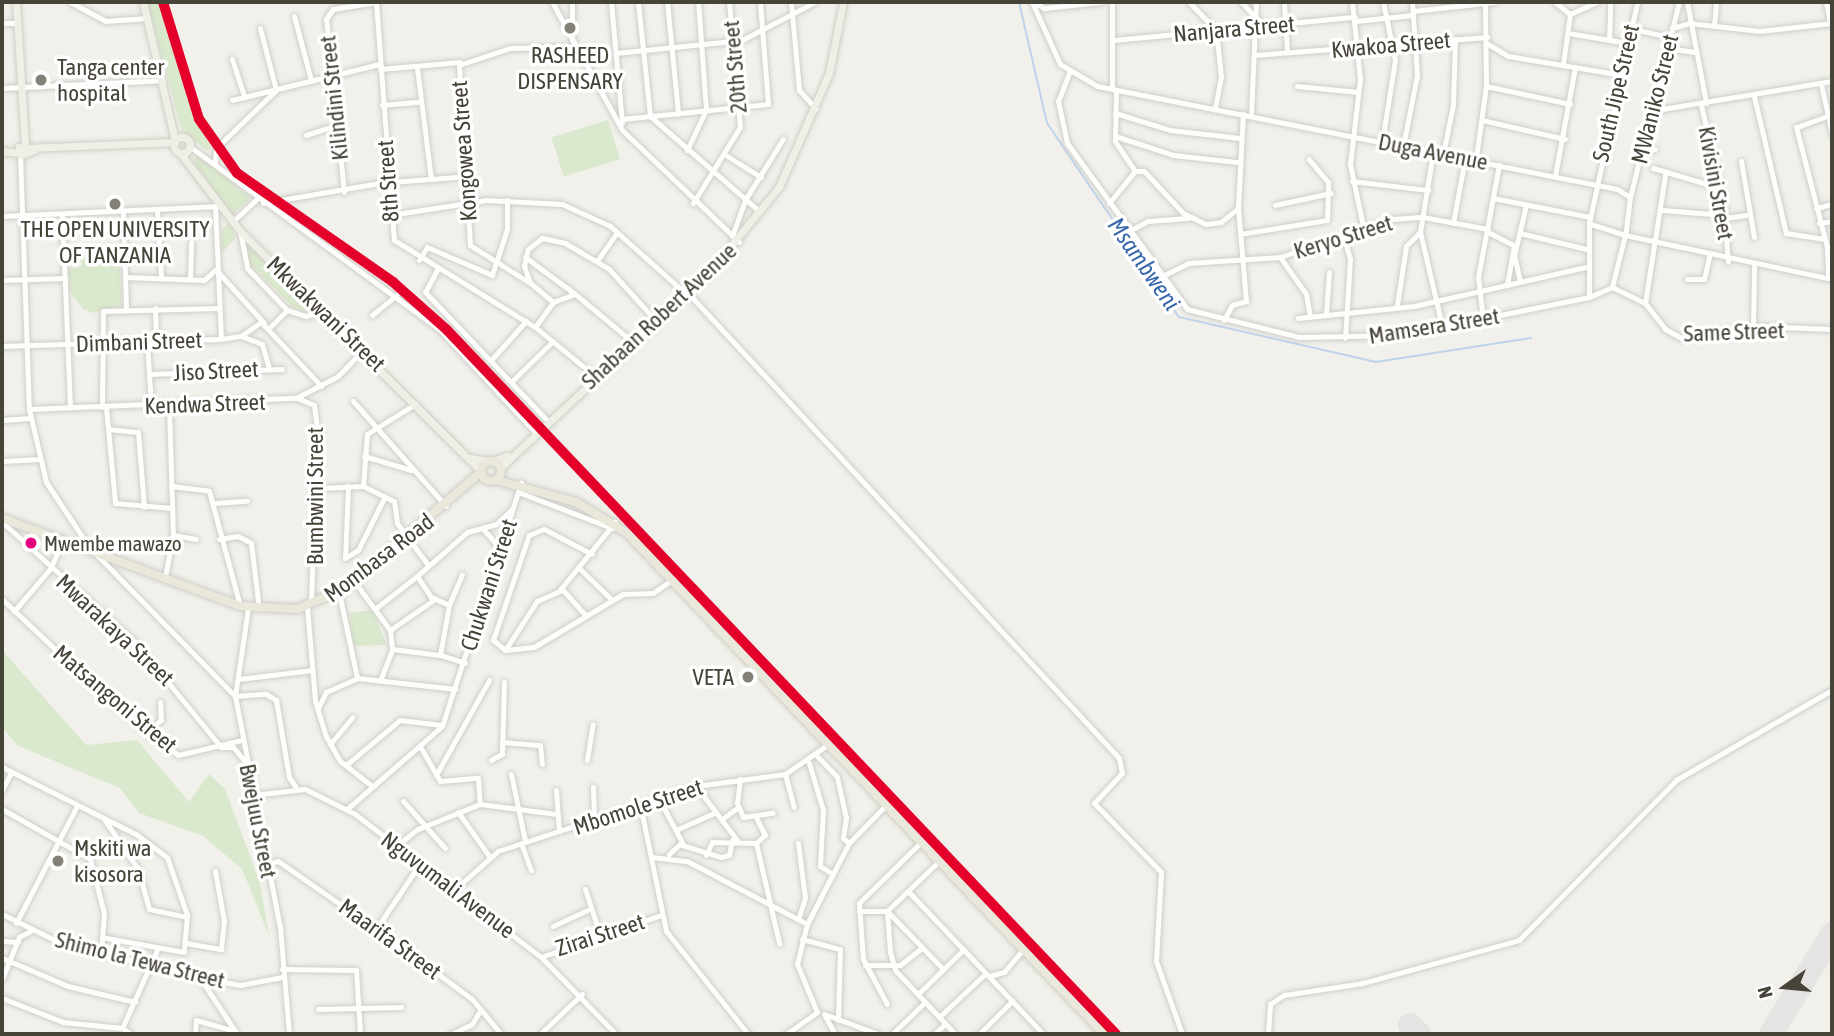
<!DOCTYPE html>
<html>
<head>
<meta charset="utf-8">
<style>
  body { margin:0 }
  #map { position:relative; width:1834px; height:1036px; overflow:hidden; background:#f1f0eb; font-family:"Asap Condensed",sans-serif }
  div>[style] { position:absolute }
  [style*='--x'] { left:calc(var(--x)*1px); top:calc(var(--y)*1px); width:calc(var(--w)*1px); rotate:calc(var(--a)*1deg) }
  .green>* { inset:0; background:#dae9cd; transform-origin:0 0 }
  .stream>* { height:2px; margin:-1px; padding:0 1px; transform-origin:1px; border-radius:1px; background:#bfd3eb }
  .runway>* { height:24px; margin:-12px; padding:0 12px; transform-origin:12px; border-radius:12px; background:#e5e4e2 }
  .roads { filter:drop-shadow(0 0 2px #cfcec9) drop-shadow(0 0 2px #cfcec9) }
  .minor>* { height:5px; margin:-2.5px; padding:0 2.5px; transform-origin:2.5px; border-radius:2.5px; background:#fdfdfc }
  .major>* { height:7px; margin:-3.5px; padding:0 3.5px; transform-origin:3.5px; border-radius:3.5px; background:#f0efe5 }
  .major>.ring { margin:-3.5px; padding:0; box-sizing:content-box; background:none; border:7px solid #f0efe5; border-radius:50% }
  .highway>* { height:8px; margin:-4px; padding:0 4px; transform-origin:4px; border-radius:4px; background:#eae8db }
  .highway>.ring { margin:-4px; padding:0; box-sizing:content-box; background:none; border:8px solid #eae8db; border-radius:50% }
  .rail-1>* { height:10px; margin:-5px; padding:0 5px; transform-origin:5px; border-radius:5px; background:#e4002b }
  .dots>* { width:19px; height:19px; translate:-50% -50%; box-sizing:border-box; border:4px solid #fff; border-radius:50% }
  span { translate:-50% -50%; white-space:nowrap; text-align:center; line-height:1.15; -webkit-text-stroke:7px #fff; paint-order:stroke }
  .bus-label { font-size:21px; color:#464338 }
  .left { translate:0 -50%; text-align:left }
  .street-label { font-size:23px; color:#464338 }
  .poi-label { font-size:23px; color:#464338 }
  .right { translate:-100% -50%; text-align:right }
  .water-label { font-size:24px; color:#3868ab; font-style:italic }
  .frame { position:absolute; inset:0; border:4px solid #464338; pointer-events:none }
  .north { position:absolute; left:1750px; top:952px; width:70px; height:70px; -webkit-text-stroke:5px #fff; paint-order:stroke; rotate:255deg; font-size:19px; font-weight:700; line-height:28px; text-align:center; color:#464338 }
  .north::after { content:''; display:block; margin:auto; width:24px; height:32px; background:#464338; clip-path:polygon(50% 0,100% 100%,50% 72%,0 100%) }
</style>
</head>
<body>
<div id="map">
  <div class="green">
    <div style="clip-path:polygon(147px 2px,161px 2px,188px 99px,211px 148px,207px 151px,182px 131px)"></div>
    <div style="left:608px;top:120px;width:41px;height:59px;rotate:73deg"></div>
    <div style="clip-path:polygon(196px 153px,251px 198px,232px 215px,194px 162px)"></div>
    <div style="clip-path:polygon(228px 223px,236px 237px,222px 253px,221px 231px)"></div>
    <div style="clip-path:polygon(244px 239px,319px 310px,310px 314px,293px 307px,248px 262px)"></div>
    <div style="clip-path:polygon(79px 254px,119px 254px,122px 305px,93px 313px,83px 309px,70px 292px,68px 269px,82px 266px)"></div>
    <div style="clip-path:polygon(372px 610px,387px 645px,354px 646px,349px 613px)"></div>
    <div style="clip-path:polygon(2px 650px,86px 745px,137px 740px,189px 802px,209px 774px,225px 789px,260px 883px,269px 936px,242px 869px,203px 836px,139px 813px,120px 788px,18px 746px,2px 727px)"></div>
  </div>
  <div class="stream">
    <div style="--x:1019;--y:2;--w:124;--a:77"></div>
    <div style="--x:1047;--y:123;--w:235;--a:55.8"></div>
    <div style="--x:1179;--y:317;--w:202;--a:12.9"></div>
    <div style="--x:1376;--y:362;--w:157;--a:-8.8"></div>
  </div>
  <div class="runway">
    <div style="--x:1410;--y:1025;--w:13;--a:45"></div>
    <div style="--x:1771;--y:1034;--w:117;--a:-58.6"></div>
  </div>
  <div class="roads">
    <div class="minor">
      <div style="--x:70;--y:2;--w:40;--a:28"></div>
      <div style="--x:105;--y:21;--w:43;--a:-4"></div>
      <div style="--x:376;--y:2;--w:239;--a:85.7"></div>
      <div style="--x:394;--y:240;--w:166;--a:31.7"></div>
      <div style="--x:535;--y:327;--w:79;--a:39.3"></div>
      <div style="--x:552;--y:2;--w:146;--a:61.3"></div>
      <div style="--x:622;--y:130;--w:162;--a:43.7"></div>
      <div style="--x:611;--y:2;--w:121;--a:84.8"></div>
      <div style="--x:638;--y:2;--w:115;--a:84"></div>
      <div style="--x:650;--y:116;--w:146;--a:41.1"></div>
      <div style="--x:667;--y:2;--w:112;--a:84.3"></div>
      <div style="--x:791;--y:2;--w:88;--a:84.8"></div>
      <div style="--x:799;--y:90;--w:25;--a:48"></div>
      <div style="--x:1032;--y:2;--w:68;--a:65.7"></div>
      <div style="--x:1060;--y:64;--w:43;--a:30.7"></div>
      <div style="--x:1097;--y:86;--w:530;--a:11.2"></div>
      <div style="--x:1617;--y:189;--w:15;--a:32"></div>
      <div style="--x:1630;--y:197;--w:38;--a:97"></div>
      <div style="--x:1625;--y:235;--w:212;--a:12"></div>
      <div style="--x:1034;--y:2;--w:12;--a:31"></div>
      <div style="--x:1044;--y:8;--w:57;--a:-6"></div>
      <div style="--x:1112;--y:2;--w:87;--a:90"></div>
      <div style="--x:1189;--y:2;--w:39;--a:46"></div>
      <div style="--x:1216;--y:30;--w:47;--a:83.9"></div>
      <div style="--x:1221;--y:77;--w:33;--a:101"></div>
      <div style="--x:1241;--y:2;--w:32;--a:46"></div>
      <div style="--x:1284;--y:2;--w:49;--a:86.5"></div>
      <div style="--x:1352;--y:2;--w:77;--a:84.1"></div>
      <div style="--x:1360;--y:79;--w:86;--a:96.7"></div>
      <div style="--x:1350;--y:164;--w:63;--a:78.2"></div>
      <div style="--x:1555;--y:2;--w:19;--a:39"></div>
      <div style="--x:1570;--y:14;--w:50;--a:98"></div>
      <div style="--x:1687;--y:2;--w:103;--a:79.3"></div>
      <div style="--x:1826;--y:2;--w:21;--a:79"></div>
      <div style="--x:1413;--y:11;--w:82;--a:-6.3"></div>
      <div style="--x:1570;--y:14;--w:30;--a:-24"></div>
      <div style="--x:294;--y:16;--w:66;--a:75.1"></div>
      <div style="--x:1355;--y:21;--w:58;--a:-5.9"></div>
      <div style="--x:2;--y:23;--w:14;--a:0"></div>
      <div style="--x:1714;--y:26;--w:24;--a:-85"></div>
      <div style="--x:1672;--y:28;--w:18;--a:-16"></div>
      <div style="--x:1689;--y:23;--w:71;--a:6.4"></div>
      <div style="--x:1760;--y:31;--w:72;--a:-6.3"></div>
      <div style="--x:1632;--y:29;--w:38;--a:12"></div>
      <div style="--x:1568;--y:33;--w:61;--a:9.5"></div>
      <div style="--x:572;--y:40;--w:38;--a:-90"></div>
      <div style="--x:1114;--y:40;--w:242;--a:-5.5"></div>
      <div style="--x:1609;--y:40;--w:38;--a:-88"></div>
      <div style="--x:1488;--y:44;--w:23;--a:31"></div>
      <div style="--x:1508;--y:56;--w:115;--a:9.5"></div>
      <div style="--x:1666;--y:48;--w:29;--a:8"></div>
      <div style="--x:616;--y:53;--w:127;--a:-5.9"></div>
      <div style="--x:742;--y:40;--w:82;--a:-27.5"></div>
      <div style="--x:1254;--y:55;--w:234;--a:-4.4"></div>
      <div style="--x:232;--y:59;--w:40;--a:72"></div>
      <div style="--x:417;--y:68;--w:112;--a:82.8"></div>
      <div style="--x:380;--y:69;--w:80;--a:-5"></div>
      <div style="--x:1069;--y:73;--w:30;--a:111"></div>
      <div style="--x:1058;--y:101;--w:43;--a:77.9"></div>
      <div style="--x:1067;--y:143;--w:205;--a:54.1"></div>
      <div style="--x:1187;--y:309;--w:115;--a:14"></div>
      <div style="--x:1299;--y:337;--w:102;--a:-1.1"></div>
      <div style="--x:1401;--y:335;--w:192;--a:-11.4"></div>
      <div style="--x:1589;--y:297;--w:25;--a:-23"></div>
      <div style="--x:1612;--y:287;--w:54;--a:-76"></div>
      <div style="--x:1625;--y:235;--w:38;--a:-162"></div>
      <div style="--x:1589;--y:223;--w:226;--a:-77.7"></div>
      <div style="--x:1821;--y:84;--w:51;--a:77.6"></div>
      <div style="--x:1297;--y:86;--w:61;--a:5.6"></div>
      <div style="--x:1486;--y:86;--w:86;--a:12.1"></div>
      <div style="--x:2;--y:88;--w:161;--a:-2.8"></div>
      <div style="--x:1754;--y:96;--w:141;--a:76.9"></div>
      <div style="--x:1786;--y:233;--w:37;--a:9"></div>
      <div style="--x:232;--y:100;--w:152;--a:-13.7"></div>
      <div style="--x:382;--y:105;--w:37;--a:-5"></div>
      <div style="--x:1701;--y:105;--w:98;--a:77"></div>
      <div style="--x:1723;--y:200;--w:62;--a:85.4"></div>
      <div style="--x:1650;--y:111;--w:184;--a:-9.4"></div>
      <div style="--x:1115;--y:113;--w:58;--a:17.2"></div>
      <div style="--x:1170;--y:130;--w:70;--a:6.5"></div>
      <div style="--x:1251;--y:116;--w:114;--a:-87.5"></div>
      <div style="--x:1827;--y:116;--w:33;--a:160"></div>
      <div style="--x:1796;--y:127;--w:124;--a:75.5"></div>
      <div style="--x:1827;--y:247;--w:31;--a:88"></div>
      <div style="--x:622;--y:119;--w:147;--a:-5.9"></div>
      <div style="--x:768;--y:104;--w:102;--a:-94.5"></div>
      <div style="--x:1482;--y:120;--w:85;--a:12.9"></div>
      <div style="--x:306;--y:135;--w:33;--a:-18"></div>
      <div style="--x:1115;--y:136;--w:61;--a:18.1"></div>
      <div style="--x:1173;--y:155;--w:64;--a:6.2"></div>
      <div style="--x:1382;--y:142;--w:83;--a:-81"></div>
      <div style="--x:1395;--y:60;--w:59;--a:-101.7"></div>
      <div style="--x:189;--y:146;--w:311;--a:36.2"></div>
      <div style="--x:440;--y:330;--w:138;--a:47.1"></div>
      <div style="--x:1403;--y:146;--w:72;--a:-78.8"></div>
      <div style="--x:1417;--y:75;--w:73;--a:-93.9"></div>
      <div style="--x:687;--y:150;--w:44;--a:-64.6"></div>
      <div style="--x:706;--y:110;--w:108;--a:-94.2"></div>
      <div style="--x:1433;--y:152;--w:81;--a:99.2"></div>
      <div style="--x:1420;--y:232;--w:97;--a:76.8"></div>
      <div style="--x:1642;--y:152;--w:13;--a:-13"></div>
      <div style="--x:20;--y:154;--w:255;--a:88"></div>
      <div style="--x:29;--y:409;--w:75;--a:76.9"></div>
      <div style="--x:46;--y:482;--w:78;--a:56.5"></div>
      <div style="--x:89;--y:547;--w:209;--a:45.6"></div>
      <div style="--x:235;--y:696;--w:31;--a:-4"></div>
      <div style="--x:266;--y:694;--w:12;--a:31"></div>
      <div style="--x:276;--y:700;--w:78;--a:80.4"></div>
      <div style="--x:289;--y:777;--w:14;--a:56"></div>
      <div style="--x:1443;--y:154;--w:50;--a:-78.5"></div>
      <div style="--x:1453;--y:105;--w:66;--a:-88.3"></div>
      <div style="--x:727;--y:156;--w:40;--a:32"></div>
      <div style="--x:1476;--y:158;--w:73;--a:-82.1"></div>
      <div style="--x:1486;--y:86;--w:84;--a:-90.7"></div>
      <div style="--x:1741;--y:161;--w:77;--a:80.3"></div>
      <div style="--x:215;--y:163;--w:15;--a:-86"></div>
      <div style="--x:216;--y:148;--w:83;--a:-44"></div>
      <div style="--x:276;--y:90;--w:64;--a:-104.5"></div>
      <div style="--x:1653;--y:168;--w:70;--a:16.6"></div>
      <div style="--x:1135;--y:171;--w:9;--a:0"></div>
      <div style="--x:1144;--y:171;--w:57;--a:47.1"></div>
      <div style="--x:1183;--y:213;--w:25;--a:26"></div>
      <div style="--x:1206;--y:224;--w:15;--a:-8"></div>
      <div style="--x:1221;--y:222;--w:22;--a:-39"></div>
      <div style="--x:1555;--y:176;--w:111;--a:-79.6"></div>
      <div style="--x:1352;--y:181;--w:77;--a:6.8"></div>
      <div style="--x:344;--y:192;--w:174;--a:-95.9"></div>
      <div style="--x:326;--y:19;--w:12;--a:-55"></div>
      <div style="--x:333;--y:9;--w:44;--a:-9.2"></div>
      <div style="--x:1630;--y:197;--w:201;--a:-75.9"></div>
      <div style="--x:1493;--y:198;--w:99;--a:11.1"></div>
      <div style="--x:263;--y:203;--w:118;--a:-9.8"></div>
      <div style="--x:379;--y:183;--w:90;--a:-4.4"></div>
      <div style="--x:693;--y:203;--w:89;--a:-58.3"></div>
      <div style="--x:740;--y:127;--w:125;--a:-95"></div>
      <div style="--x:1109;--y:203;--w:41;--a:-50.9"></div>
      <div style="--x:1135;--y:171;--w:36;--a:-124"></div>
      <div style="--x:1115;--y:141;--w:51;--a:-88.9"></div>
      <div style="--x:1275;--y:205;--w:57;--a:-12.1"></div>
      <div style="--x:215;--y:206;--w:133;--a:87.4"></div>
      <div style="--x:1816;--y:208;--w:16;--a:-14"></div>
      <div style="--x:1662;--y:210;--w:63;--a:4.5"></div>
      <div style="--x:157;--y:211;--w:65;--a:86.5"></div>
      <div style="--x:123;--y:212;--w:97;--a:88.2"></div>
      <div style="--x:62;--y:215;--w:193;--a:87.6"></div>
      <div style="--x:390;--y:215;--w:98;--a:-8.8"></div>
      <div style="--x:487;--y:200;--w:75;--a:3.1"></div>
      <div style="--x:562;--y:204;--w:53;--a:24.6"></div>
      <div style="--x:610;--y:226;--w:102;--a:41.8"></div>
      <div style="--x:2;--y:216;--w:218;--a:-2.6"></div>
      <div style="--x:1725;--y:218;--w:21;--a:-8"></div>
      <div style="--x:232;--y:222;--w:34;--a:-43"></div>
      <div style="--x:1453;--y:223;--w:66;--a:-79.5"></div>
      <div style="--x:1819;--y:223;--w:13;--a:-9"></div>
      <div style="--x:240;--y:231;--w:38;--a:79"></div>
      <div style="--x:247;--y:268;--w:58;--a:46.4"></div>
      <div style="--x:287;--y:310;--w:20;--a:18"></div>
      <div style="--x:306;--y:316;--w:16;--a:-18"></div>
      <div style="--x:1129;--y:231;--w:21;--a:-28"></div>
      <div style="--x:1148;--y:221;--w:40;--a:-4.3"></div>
      <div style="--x:1488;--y:232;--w:29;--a:27"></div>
      <div style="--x:1514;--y:245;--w:41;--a:99.9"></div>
      <div style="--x:1520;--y:233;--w:68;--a:13.6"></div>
      <div style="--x:1240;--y:234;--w:88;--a:-9.1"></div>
      <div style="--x:1327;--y:220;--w:38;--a:-88"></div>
      <div style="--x:1328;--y:182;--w:30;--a:-130"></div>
      <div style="--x:732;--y:236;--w:38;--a:-70"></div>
      <div style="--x:745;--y:200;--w:72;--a:-58.1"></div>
      <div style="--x:1344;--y:237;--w:23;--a:75"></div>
      <div style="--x:1350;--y:259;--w:79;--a:93.6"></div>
      <div style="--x:525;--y:257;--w:62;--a:36.5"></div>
      <div style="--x:1280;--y:257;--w:45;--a:54.9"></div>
      <div style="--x:1306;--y:294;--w:22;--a:80"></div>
      <div style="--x:419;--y:260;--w:15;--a:-58"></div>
      <div style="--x:427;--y:247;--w:71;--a:23.3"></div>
      <div style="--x:492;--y:275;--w:48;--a:-71.9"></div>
      <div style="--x:507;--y:229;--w:29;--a:-90"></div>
      <div style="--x:597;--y:261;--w:35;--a:-55"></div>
      <div style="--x:438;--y:268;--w:27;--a:118"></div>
      <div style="--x:425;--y:292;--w:177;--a:46.4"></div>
      <div style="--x:218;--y:272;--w:69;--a:48"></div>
      <div style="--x:125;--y:277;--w:79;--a:2.2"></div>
      <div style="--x:204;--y:280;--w:15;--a:-42"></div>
      <div style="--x:190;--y:277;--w:35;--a:-88"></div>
      <div style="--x:1160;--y:277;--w:32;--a:-26"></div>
      <div style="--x:1189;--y:263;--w:91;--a:-3.8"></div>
      <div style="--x:1280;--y:257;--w:118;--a:-18.7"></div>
      <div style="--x:1392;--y:219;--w:31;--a:-4"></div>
      <div style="--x:1423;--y:217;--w:66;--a:10.5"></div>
      <div style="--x:1687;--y:279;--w:17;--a:0"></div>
      <div style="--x:1704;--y:279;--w:23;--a:-77"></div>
      <div style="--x:2;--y:280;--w:63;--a:-1.8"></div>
      <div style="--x:1520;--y:281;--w:26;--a:-103"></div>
      <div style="--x:1514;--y:256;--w:52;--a:-76.8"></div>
      <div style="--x:530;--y:283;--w:71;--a:-147.7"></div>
      <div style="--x:470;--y:245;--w:180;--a:-93.5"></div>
      <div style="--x:459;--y:65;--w:54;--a:-18.4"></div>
      <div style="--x:510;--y:48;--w:66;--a:-0.9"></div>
      <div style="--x:1612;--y:287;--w:37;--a:26"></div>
      <div style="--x:1645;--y:303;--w:33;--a:52"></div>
      <div style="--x:1665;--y:329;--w:18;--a:29"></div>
      <div style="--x:1681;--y:338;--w:73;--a:-9.5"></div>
      <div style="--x:1753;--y:326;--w:79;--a:2.2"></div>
      <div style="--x:688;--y:293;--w:634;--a:47.17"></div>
      <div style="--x:1119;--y:758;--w:15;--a:79"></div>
      <div style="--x:1122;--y:773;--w:41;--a:133"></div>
      <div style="--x:1094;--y:803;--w:96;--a:45.8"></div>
      <div style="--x:1161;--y:872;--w:89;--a:93.2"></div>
      <div style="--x:1156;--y:961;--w:77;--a:70.4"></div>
      <div style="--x:1589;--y:297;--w:74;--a:-90"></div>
      <div style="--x:553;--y:302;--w:30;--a:-140"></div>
      <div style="--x:530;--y:283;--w:18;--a:-109"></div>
      <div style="--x:524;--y:266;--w:17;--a:-77"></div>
      <div style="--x:528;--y:249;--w:18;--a:-38"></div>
      <div style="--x:542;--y:238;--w:24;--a:12"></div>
      <div style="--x:565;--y:243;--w:51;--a:30.6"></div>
      <div style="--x:609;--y:269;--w:70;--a:47.9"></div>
      <div style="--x:1645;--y:303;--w:130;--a:-81.1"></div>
      <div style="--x:1397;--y:305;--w:60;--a:-81.3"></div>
      <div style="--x:1406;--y:246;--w:20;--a:-45"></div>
      <div style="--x:155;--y:308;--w:33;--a:88"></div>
      <div style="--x:1326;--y:314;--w:42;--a:-85.9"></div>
      <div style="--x:372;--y:315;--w:32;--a:-39"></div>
      <div style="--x:1298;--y:318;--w:117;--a:-5.9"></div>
      <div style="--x:1414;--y:306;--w:175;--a:-12.8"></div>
      <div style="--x:1224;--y:320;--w:17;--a:-62"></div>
      <div style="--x:1232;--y:305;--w:15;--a:-16"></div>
      <div style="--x:1246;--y:301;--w:93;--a:-94.9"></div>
      <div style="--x:1238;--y:208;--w:94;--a:-87"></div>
      <div style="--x:1483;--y:320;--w:43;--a:-96.6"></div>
      <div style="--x:1478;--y:277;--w:114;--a:-79.4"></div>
      <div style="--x:1753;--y:326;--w:60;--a:-89"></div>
      <div style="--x:270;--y:327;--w:24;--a:-45"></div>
      <div style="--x:535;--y:327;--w:31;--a:-54"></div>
      <div style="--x:553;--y:302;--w:23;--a:-20"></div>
      <div style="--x:575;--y:294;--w:77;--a:39.7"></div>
      <div style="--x:241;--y:336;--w:22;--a:21"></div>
      <div style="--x:262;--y:344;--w:25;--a:74"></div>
      <div style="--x:147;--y:342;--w:64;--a:86.4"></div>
      <div style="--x:2;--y:346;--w:219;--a:-1.8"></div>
      <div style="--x:221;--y:339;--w:20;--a:-9"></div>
      <div style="--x:241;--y:336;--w:24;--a:-35"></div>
      <div style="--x:261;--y:322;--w:88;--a:46.8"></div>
      <div style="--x:492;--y:359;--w:51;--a:-48.2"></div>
      <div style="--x:150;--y:374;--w:132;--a:-2.2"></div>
      <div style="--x:512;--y:381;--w:57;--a:-44.3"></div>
      <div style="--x:297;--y:398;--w:18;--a:22"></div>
      <div style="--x:314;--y:405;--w:26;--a:83"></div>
      <div style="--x:317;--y:431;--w:172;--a:92"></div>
      <div style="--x:353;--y:401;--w:140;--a:48.5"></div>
      <div style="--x:102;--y:407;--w:96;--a:-89.4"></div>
      <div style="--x:103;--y:311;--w:115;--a:-1.5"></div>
      <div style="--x:106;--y:407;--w:96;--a:84.6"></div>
      <div style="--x:115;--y:503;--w:57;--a:5"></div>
      <div style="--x:29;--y:409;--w:267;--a:-2.4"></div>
      <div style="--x:296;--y:398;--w:47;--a:-27.6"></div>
      <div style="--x:338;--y:376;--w:37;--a:-46"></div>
      <div style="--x:2;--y:420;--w:28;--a:-4"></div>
      <div style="--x:108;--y:429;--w:30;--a:6"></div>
      <div style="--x:138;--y:432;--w:75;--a:85.4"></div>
      <div style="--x:364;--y:456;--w:49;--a:16.6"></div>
      <div style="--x:2;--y:461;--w:35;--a:-3"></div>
      <div style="--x:171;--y:486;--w:38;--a:7"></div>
      <div style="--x:209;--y:491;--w:119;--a:74.9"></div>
      <div style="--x:363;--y:486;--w:52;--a:-85.6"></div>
      <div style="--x:367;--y:434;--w:57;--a:-32"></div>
      <div style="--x:320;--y:488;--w:43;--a:-2.7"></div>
      <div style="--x:363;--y:486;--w:34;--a:26"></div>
      <div style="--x:394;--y:501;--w:22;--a:82"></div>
      <div style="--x:397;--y:523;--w:52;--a:53.6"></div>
      <div style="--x:518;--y:492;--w:101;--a:21"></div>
      <div style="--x:215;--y:503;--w:32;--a:-4"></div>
      <div style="--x:2;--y:522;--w:179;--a:42.1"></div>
      <div style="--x:135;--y:642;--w:136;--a:50.7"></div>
      <div style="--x:221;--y:747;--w:12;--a:0"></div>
      <div style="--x:233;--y:747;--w:17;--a:50"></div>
      <div style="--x:483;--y:529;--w:28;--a:48"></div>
      <div style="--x:173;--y:535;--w:23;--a:10"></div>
      <div style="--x:219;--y:539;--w:19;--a:-9"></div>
      <div style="--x:238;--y:536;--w:15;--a:28"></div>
      <div style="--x:251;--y:543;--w:66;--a:83.1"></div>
      <div style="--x:345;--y:558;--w:15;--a:-32"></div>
      <div style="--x:358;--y:550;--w:58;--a:-63.4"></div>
      <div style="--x:345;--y:558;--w:72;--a:-87.6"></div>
      <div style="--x:578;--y:567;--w:47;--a:44.1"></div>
      <div style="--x:165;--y:577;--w:43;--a:-79.2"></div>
      <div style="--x:173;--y:535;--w:129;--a:-91.8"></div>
      <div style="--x:354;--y:581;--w:61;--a:53.7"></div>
      <div style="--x:561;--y:588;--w:36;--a:48"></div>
      <div style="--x:339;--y:593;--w:87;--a:78"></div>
      <div style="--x:2;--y:599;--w:150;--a:43.4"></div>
      <div style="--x:111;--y:702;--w:85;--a:38.3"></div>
      <div style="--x:178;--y:755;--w:66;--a:-13.2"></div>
      <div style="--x:449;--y:605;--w:33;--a:-67"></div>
      <div style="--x:307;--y:607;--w:94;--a:85.1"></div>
      <div style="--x:315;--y:701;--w:37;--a:73"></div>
      <div style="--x:326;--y:736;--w:29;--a:61"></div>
      <div style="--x:340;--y:761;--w:39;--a:38"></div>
      <div style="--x:248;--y:608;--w:89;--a:98.4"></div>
      <div style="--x:235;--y:696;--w:235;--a:79"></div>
      <div style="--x:280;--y:927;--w:107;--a:85.2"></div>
      <div style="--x:376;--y:608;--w:52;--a:-38"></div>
      <div style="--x:14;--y:611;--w:55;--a:-49.4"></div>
      <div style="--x:50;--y:569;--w:32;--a:-66"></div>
      <div style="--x:390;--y:630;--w:55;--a:-34.6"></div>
      <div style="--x:390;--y:630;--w:19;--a:84"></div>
      <div style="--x:392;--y:649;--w:48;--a:7.1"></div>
      <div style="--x:505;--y:650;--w:16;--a:-140"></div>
      <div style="--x:493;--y:640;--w:111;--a:-71.1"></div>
      <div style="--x:529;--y:535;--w:16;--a:-22"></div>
      <div style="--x:544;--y:529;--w:54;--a:27.5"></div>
      <div style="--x:505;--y:650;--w:29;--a:-6"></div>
      <div style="--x:534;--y:647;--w:104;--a:-30.8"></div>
      <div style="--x:623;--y:594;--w:30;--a:-2"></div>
      <div style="--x:653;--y:593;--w:24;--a:-35"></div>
      <div style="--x:505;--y:650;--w:59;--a:-56.9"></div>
      <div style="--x:537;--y:601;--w:24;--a:-24"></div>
      <div style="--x:559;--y:591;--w:89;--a:-50.9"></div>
      <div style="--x:465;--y:663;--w:26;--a:-162"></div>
      <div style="--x:440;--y:655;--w:51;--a:-79.8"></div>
      <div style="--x:449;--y:605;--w:20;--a:-156"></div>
      <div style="--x:431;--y:597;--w:25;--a:-124"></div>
      <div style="--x:417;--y:576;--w:67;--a:-41.3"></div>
      <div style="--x:467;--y:532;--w:30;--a:-15"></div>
      <div style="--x:496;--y:524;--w:22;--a:-43"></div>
      <div style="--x:239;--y:679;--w:74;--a:-7"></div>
      <div style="--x:380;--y:681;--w:34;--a:-69"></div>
      <div style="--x:318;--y:708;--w:18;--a:-63"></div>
      <div style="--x:326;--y:692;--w:34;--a:-24"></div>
      <div style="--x:357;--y:678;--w:99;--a:6.4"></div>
      <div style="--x:147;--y:732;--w:18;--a:-41"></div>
      <div style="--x:161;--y:720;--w:18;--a:-93"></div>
      <div style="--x:502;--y:742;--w:38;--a:5"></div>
      <div style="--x:540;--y:745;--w:19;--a:84"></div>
      <div style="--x:330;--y:744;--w:35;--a:-50"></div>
      <div style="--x:421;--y:748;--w:38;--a:60"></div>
      <div style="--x:440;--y:781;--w:38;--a:-5"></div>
      <div style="--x:478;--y:778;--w:26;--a:86"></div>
      <div style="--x:817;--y:756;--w:29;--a:46"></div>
      <div style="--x:837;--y:777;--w:42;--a:77.6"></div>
      <div style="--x:846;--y:818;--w:20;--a:99"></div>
      <div style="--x:843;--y:838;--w:8;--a:40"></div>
      <div style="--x:491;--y:760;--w:13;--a:-29"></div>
      <div style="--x:502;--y:754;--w:72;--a:-88.4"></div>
      <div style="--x:587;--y:760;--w:36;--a:-81"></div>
      <div style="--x:809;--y:763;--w:49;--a:73.4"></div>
      <div style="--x:823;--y:810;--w:56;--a:93.1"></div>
      <div style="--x:820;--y:866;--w:13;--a:32"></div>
      <div style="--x:346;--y:765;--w:70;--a:-39.8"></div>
      <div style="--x:400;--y:720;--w:42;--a:6.8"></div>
      <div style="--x:2;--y:767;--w:150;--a:26.6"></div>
      <div style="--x:136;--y:834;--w:39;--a:37"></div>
      <div style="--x:167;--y:857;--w:61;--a:71"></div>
      <div style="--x:187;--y:915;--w:37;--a:95"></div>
      <div style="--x:184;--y:952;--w:79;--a:-169.8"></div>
      <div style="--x:511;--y:774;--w:68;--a:78.2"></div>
      <div style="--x:785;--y:774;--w:34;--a:75"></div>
      <div style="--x:436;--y:775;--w:109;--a:-60.8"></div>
      <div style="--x:740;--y:779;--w:24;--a:97"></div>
      <div style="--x:737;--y:803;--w:15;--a:67"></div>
      <div style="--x:743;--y:817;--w:30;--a:-8"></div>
      <div style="--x:696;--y:786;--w:68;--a:52.8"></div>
      <div style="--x:593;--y:787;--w:36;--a:88"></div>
      <div style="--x:2;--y:790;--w:20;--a:-63"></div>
      <div style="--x:556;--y:790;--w:41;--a:85.8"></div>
      <div style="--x:253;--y:795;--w:52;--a:-6.6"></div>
      <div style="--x:305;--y:789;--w:56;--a:26.6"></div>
      <div style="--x:355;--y:814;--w:235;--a:37.6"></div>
      <div style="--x:541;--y:957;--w:107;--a:45.8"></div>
      <div style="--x:403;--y:801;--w:63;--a:48.2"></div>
      <div style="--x:660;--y:801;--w:47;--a:61.8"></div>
      <div style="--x:682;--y:842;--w:18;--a:137"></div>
      <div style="--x:2;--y:809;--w:101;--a:29.6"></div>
      <div style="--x:90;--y:859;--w:56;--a:75.5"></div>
      <div style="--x:104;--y:913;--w:41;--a:94.2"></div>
      <div style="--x:347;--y:809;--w:126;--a:-41.1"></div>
      <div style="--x:442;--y:726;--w:256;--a:-72"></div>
      <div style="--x:641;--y:809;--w:125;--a:78.4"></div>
      <div style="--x:666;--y:931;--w:132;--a:51.5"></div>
      <div style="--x:458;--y:812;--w:54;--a:54.8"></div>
      <div style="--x:104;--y:819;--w:60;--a:55.8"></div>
      <div style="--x:138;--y:869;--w:41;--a:74.6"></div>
      <div style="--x:149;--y:909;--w:39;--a:12"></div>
      <div style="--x:722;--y:819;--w:19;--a:-36"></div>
      <div style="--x:678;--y:829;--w:39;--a:-24"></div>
      <div style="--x:521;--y:843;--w:29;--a:70"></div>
      <div style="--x:756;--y:843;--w:12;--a:-42"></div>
      <div style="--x:765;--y:835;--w:18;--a:-117"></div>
      <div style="--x:798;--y:843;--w:55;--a:82.7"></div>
      <div style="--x:805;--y:898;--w:22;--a:108"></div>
      <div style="--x:682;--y:845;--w:41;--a:17.1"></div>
      <div style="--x:721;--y:857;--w:8;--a:-14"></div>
      <div style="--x:729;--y:855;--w:15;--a:-79"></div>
      <div style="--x:396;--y:846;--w:28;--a:-38"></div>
      <div style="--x:418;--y:829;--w:67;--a:-22"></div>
      <div style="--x:480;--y:804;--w:77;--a:7.5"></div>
      <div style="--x:706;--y:855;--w:14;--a:-65"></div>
      <div style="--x:712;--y:842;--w:44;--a:1.3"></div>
      <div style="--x:756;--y:843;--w:103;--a:77"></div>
      <div style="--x:652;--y:857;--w:35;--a:7"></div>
      <div style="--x:687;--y:861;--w:136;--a:27.7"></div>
      <div style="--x:940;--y:860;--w:74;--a:136.1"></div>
      <div style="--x:887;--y:911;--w:41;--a:85.8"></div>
      <div style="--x:890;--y:952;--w:19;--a:74"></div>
      <div style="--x:895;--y:970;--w:88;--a:46.8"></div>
      <div style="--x:267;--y:864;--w:11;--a:-15"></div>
      <div style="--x:278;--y:861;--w:152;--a:34.8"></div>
      <div style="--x:403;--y:948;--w:86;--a:36.5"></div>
      <div style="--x:472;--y:999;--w:45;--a:50.4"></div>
      <div style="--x:585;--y:889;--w:45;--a:72"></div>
      <div style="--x:454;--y:890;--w:59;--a:-41.6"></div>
      <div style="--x:498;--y:851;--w:208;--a:-18.2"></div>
      <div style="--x:696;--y:786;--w:90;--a:-7.7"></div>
      <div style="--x:785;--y:774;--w:55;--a:-34.6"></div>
      <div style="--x:908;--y:891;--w:197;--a:46.6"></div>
      <div style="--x:859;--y:911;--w:28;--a:0"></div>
      <div style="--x:887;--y:911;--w:81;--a:46"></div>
      <div style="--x:2;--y:914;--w:64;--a:26.2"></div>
      <div style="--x:59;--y:942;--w:146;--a:14.3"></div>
      <div style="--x:200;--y:978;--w:41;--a:9.9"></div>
      <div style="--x:240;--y:985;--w:43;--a:-10.8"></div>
      <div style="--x:16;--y:923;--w:132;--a:-62.5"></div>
      <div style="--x:553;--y:926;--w:38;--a:-25"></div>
      <div style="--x:376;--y:929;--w:77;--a:-56.1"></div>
      <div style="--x:802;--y:939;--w:39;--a:15"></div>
      <div style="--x:840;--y:949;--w:71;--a:91.6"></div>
      <div style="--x:2;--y:941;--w:16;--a:4"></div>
      <div style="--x:186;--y:943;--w:36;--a:10"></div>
      <div style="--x:221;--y:949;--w:28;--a:-84"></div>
      <div style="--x:224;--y:921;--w:51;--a:-100.2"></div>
      <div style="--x:541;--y:957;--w:127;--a:-19.3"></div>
      <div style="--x:2;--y:958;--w:72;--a:23"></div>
      <div style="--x:68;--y:986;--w:69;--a:13.4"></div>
      <div style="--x:865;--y:965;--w:35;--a:0"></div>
      <div style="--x:900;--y:965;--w:28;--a:-38"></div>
      <div style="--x:282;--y:969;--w:74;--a:0.8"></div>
      <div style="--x:356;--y:970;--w:64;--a:86.4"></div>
      <div style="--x:989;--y:976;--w:16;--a:-15"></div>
      <div style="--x:1004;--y:972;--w:30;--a:-50"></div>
      <div style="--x:2;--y:979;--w:45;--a:-68"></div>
      <div style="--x:19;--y:937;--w:15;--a:-28"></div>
      <div style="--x:918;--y:994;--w:64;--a:-44.4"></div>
      <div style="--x:2;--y:998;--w:66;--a:21.5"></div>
      <div style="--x:63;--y:1022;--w:59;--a:5.8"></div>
      <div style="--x:887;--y:1004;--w:51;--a:-118.1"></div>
      <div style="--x:863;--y:959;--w:56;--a:-94.1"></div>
      <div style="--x:859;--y:903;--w:88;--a:-44.5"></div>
      <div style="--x:318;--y:1009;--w:83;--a:-1.4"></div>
      <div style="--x:824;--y:1014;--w:58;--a:20.3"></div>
      <div style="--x:825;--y:1016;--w:21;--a:61"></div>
      <div style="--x:939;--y:1017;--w:64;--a:-43.1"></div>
      <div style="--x:131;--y:1034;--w:11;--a:-146"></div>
      <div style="--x:122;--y:1028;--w:85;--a:-65.8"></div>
      <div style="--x:195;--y:1034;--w:14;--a:-86"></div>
      <div style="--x:196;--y:1020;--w:41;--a:15.8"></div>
      <div style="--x:235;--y:1031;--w:64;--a:-123.4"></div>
      <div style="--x:451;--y:1034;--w:23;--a:-25"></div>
      <div style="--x:472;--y:1024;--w:17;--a:-59"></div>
      <div style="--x:540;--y:1034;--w:58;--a:-43.6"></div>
      <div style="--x:786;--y:1034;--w:38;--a:-35"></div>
      <div style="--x:817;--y:1012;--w:52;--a:-112.6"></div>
      <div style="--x:797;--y:964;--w:41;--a:-76"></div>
      <div style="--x:807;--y:924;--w:91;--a:-62.6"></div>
      <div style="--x:849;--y:843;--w:53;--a:-45.8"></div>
      <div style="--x:892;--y:1034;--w:46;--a:-44.1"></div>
      <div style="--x:934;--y:1034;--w:15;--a:-42"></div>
      <div style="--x:979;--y:1034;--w:47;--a:-45"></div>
      <div style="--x:1268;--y:1034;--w:30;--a:-86"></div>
      <div style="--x:1270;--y:1004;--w:17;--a:-33"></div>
      <div style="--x:1284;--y:995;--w:80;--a:-8.6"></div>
      <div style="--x:1363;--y:983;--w:162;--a:-15.4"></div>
      <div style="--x:1519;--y:940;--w:224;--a:-45.5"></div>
      <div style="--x:1676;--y:780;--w:180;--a:-30"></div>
    </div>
    <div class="major">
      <div style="--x:16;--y:2;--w:145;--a:86.4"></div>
      <div style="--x:143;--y:2;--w:143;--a:77"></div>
      <div class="ring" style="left:174px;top:137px;width:9px;height:9px"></div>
      <div style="--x:26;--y:148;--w:149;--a:-2.3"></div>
      <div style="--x:2;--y:151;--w:17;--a:7"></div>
      <div style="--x:26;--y:153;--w:9;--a:-139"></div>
      <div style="--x:19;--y:147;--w:8;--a:76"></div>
      <div style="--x:21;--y:155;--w:14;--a:-21"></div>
      <div style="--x:180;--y:153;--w:98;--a:52.4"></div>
      <div style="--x:240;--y:231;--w:340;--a:44.9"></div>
      <div style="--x:471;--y:458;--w:16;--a:11"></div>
      <div style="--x:493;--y:461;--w:15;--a:-20"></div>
      <div style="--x:501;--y:467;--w:279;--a:-43"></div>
      <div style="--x:705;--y:277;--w:117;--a:-50.6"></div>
      <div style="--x:779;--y:187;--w:124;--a:-66.3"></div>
      <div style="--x:829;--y:73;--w:72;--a:-78.8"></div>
    </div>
    <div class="highway">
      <div class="ring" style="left:481px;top:461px;width:12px;height:12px"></div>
      <div style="--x:496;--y:480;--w:83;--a:15.4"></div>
      <div style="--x:576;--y:502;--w:60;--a:31.3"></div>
      <div style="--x:627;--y:533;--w:692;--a:46.41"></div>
      <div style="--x:2;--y:518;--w:254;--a:20.3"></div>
      <div style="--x:240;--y:606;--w:57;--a:3"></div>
      <div style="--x:297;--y:609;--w:53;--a:-23.2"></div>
      <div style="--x:346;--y:588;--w:178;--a:-40.7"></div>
    </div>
  </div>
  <div class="rail-1">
    <div style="--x:163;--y:2;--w:122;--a:72.9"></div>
    <div style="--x:199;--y:119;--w:66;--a:54.9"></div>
    <div style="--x:237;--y:173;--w:190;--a:34.9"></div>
    <div style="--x:393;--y:282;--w:72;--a:41.6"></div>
    <div style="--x:447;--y:330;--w:971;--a:46.46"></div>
  </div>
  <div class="dots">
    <div style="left:570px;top:28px;background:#828077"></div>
    <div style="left:41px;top:80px;background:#828077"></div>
    <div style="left:115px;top:204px;background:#828077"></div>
    <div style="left:31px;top:543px;background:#e5007d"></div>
    <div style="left:748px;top:677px;background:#828077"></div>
    <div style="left:58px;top:861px;background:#828077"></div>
  </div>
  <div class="bus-label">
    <span class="left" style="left:44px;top:543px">Mwembe mawazo</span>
  </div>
  <div class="street-label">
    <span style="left:1234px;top:29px;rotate:-5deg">Nanjara Street</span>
    <span style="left:1391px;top:45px;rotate:-5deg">Kwakoa Street</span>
    <span style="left:735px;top:67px;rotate:-95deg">20th Street</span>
    <span style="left:1616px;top:93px;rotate:-77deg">South Jipe Street</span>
    <span style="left:334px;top:98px;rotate:-96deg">Kilindini Street</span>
    <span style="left:1655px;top:99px;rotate:-76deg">MWaniko Street</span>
    <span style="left:464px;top:151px;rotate:-94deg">Kongowea Street</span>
    <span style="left:1433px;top:152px;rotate:11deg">Duga Avenue</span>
    <span style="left:388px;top:181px;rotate:-94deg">8th Street</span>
    <span style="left:1716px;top:183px;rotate:80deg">Kivisini Street</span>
    <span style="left:1343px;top:237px;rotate:-17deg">Keryo Street</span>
    <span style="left:326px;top:314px;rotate:44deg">Mkwakwani Street</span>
    <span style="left:659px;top:316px;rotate:-43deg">Shabaan Robert Avenue</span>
    <span style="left:1434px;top:326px;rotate:-9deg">Mamsera Street</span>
    <span style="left:1734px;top:332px;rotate:-2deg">Same Street</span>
    <span style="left:139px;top:342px;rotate:-2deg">Dimbani Street</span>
    <span style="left:216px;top:371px;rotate:-3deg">Jiso Street</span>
    <span style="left:205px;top:404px;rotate:-2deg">Kendwa Street</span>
    <span style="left:315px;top:496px;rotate:-90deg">Bumbwini Street</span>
    <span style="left:379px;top:558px;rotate:-37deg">Mombasa Road</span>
    <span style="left:489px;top:585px;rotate:-72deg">Chukwani Street</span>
    <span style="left:115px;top:630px;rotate:43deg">Mwarakaya Street</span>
    <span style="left:115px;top:699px;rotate:40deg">Matsangoni Street</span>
    <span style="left:638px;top:807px;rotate:-18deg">Mbomole Street</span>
    <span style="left:258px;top:821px;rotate:79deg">Bwejuu Street</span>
    <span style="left:448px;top:885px;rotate:37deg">Nguvumali Avenue</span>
    <span style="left:600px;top:935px;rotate:-18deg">Zirai Street</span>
    <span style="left:390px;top:939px;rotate:36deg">Maarifa Street</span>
    <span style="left:140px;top:960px;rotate:14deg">Shimo la Tewa Street</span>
  </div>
  <div class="poi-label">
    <span style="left:570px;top:68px">RASHEED<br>DISPENSARY</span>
    <span class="left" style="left:57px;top:80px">Tanga center<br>hospital</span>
    <span style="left:115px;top:242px">THE OPEN UNIVERSITY<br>OF TANZANIA</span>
    <span class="right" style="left:734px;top:677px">VETA</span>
    <span class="left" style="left:74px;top:861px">Mskiti wa<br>kisosora</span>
  </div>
  <div class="water-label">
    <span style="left:1144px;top:264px;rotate:55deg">Msambweni</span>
  </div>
  <div class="frame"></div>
  <div class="north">N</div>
</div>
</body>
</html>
